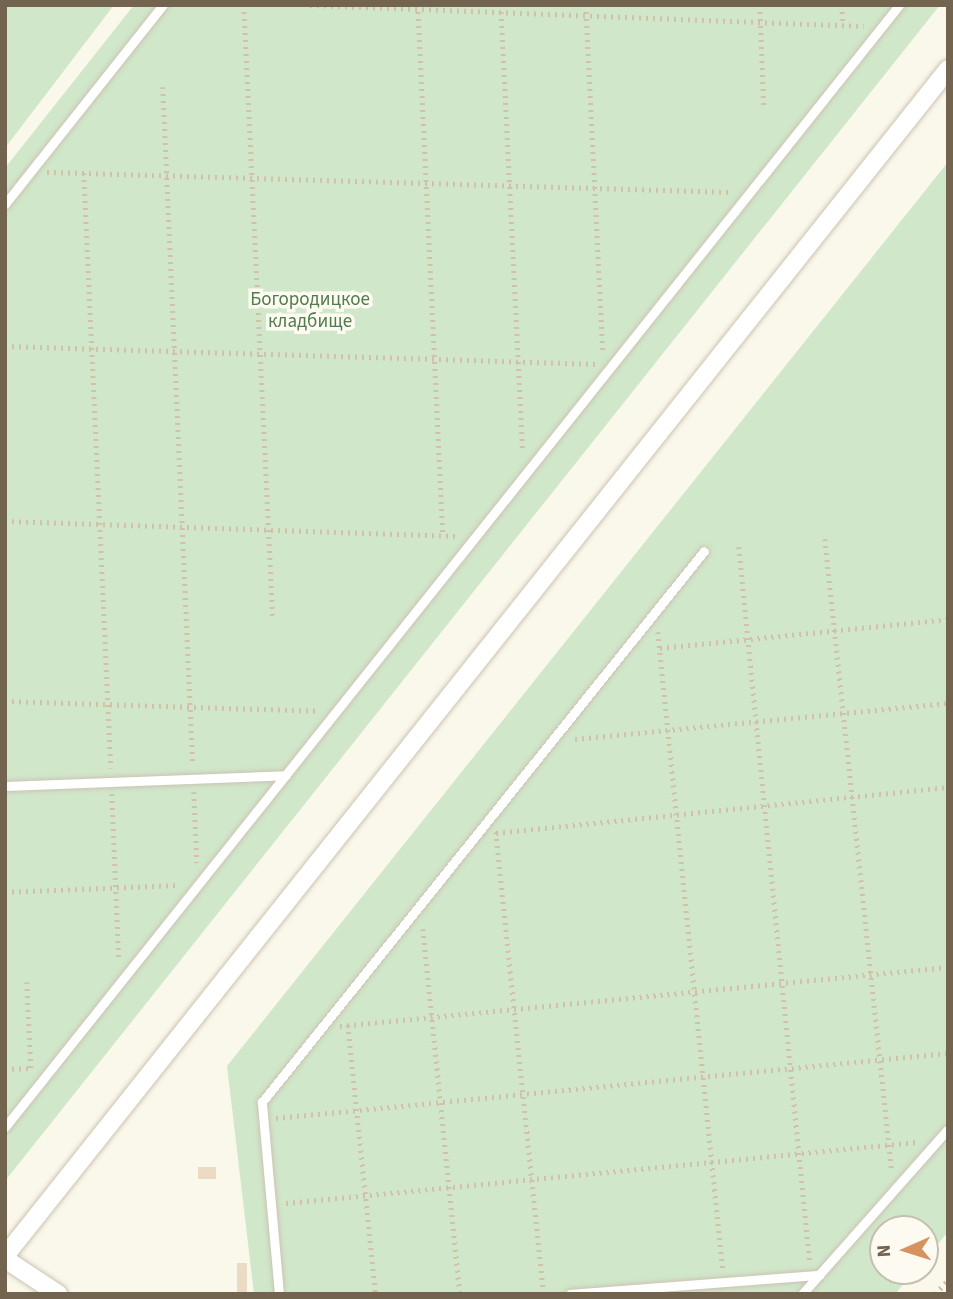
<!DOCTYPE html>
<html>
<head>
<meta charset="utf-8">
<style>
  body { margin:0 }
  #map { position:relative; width:953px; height:1299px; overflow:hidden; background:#faf8eb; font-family:"Source Sans 3",sans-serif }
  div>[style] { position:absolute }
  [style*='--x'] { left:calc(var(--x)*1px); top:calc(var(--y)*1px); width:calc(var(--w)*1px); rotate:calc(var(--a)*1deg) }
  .green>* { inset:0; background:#d0e7ca }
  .building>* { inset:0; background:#ebdbc4; transform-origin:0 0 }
  .path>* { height:4.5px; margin-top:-2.25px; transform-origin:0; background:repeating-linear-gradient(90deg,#d2c1a8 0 2px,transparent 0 7px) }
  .roads { filter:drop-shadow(0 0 2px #ccc3b2) drop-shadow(0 0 2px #ccc3b2) }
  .service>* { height:9px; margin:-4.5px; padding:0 4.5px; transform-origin:4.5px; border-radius:4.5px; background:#fff }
  .minor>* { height:18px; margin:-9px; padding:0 9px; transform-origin:9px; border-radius:9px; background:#fff }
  span { translate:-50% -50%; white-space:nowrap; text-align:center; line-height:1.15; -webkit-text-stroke:7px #fdfbf1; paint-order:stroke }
  .park-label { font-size:19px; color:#517c4d }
  .frame { position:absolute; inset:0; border:7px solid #736450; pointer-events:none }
  .north { position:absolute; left:869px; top:1215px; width:70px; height:70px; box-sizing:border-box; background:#fdfbf1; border:2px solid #c6bfb1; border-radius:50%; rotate:267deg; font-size:19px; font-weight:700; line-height:28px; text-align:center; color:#736450 }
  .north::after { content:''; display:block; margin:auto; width:24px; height:32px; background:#d6925f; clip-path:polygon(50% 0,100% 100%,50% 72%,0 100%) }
</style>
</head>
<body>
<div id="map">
  <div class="green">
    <div style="clip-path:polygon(5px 5px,114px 5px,5px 148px)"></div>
    <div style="clip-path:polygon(134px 5px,940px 5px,5px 1181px,5px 168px)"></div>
    <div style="clip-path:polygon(948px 162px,948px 1232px,925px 1259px,925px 1229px,883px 1229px,883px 1271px,915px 1271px,895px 1294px,254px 1294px,227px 1066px)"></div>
  </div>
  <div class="building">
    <div style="left:198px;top:1167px;width:18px;height:12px"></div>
    <div style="left:237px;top:1263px;width:10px;height:31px"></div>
  </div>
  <div class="path">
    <div style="--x:244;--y:5;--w:616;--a:87.3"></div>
    <div style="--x:310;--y:5;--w:554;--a:2.17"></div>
    <div style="--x:418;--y:5;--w:532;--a:87.3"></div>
    <div style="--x:501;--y:5;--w:448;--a:87.2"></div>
    <div style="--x:586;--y:5;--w:349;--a:87.2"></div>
    <div style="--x:760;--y:5;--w:104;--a:87.8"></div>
    <div style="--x:842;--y:5;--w:21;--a:87"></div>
    <div style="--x:163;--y:87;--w:679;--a:87.47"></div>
    <div style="--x:47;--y:172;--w:684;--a:1.67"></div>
    <div style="--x:84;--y:173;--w:596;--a:87.4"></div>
    <div style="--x:5;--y:346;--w:591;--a:1.74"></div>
    <div style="--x:5;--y:521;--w:452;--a:1.9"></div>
    <div style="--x:825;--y:539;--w:637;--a:83.96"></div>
    <div style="--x:739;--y:547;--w:721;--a:84.34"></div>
    <div style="--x:658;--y:632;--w:642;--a:84.19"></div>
    <div style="--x:660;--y:648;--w:289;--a:-5.7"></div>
    <div style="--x:5;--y:701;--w:313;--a:1.8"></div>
    <div style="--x:575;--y:739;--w:375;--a:-5.5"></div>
    <div style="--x:194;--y:792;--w:71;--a:87.6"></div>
    <div style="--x:112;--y:794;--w:166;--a:87.6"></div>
    <div style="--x:496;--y:832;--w:464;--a:84.1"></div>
    <div style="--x:496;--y:833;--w:454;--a:-5.8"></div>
    <div style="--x:5;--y:892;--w:174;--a:-2.3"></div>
    <div style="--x:423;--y:929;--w:367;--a:84.2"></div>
    <div style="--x:27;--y:982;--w:86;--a:87.3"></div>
    <div style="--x:348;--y:1025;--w:270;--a:84.1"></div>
    <div style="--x:340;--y:1026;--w:611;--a:-5.54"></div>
    <div style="--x:5;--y:1069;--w:26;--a:-2"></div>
    <div style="--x:276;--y:1118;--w:675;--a:-5.52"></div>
    <div style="--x:286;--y:1203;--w:635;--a:-5.51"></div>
    <div style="--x:935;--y:1294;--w:19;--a:-47"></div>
  </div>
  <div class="roads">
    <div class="service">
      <div style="--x:5;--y:204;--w:254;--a:-51.6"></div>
      <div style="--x:5;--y:786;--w:281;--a:-2.2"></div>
      <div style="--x:5;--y:1127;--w:1435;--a:-51.45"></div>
      <div style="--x:279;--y:1294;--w:193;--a:-95.1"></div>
      <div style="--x:262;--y:1102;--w:706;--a:-51.26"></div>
      <div style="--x:570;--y:1294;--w:250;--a:-4.4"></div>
      <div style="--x:802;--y:1294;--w:220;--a:-48.5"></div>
    </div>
    <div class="minor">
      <div style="--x:5;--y:1256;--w:1516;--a:-51.53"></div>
      <div style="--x:5;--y:1259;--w:64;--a:33.4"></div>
    </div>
  </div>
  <div class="park-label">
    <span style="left:310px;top:311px">Богородицкое<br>кладбище</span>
  </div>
  <div class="frame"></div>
  <div class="north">N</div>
</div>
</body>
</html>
